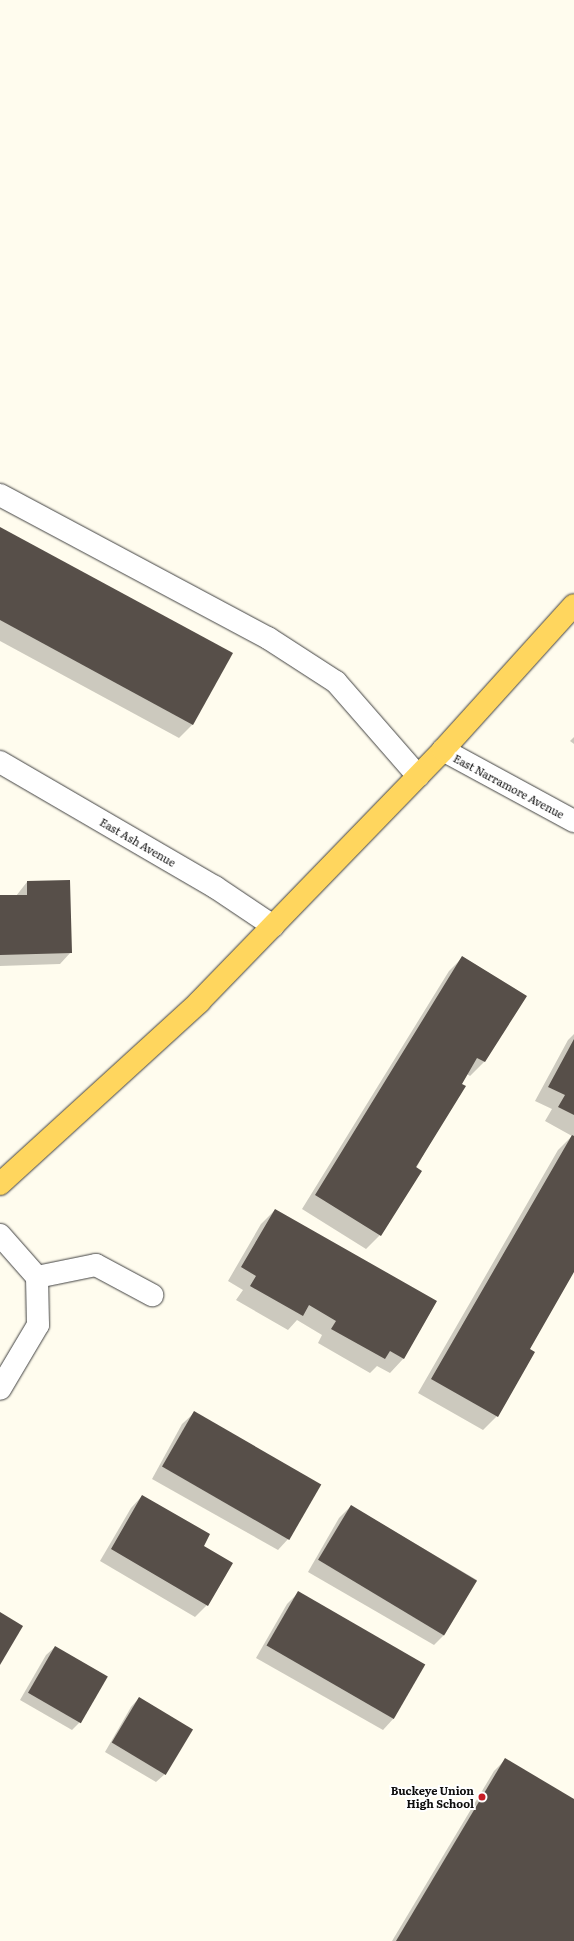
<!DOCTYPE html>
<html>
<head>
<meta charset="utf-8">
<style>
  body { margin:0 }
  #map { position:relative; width:574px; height:1941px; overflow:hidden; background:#fffcee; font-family:Literata,serif }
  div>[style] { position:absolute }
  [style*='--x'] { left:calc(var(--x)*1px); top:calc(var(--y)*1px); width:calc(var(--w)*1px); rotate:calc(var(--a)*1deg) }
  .shadow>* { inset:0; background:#0003 }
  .building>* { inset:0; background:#574f49; transform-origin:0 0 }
  .roads { filter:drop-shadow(0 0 1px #414141) drop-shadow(0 0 1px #414141) }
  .minor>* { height:22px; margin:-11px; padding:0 11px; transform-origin:11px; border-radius:11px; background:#fff }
  .major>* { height:22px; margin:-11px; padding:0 11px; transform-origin:11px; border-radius:11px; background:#ffd65e }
  .dots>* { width:11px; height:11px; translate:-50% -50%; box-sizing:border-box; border:2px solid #fff; border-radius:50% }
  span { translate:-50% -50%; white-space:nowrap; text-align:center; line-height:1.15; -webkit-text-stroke:4px #fff; paint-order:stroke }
  .street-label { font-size:11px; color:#0e0e0e }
  .poi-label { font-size:11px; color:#0e0e0e; font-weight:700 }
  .right { translate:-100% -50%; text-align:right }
</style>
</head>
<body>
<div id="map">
  <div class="shadow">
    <div style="clip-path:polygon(0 528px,193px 724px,179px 738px,0 641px)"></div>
    <div style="clip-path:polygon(574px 737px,574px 744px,570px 741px)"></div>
    <div style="clip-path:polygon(27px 882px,71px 952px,60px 964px,0 966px,0 896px,16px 896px)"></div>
    <div style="clip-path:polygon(463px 957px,525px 996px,484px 1062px,470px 1076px,467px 1074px,380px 1235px,366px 1249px,302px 1209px,449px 971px)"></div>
    <div style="clip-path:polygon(574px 1034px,574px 1270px,528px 1350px,497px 1416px,483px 1430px,418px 1393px,558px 1150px,572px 1136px,545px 1121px,552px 1109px,535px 1101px,568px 1040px)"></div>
    <div style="clip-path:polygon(275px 1210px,436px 1302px,403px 1359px,390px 1373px,377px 1366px,370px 1373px,318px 1343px,322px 1335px,297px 1320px,288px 1330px,236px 1300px,243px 1290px,228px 1281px,261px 1224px)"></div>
    <div style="clip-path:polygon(194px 1413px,289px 1538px,278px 1550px,152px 1479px,182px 1424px)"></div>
    <div style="clip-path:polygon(142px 1496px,202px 1546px,207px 1605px,195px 1617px,100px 1561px,131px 1508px)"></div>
    <div style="clip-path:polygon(351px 1506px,477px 1580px,445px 1634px,434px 1645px,308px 1572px,339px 1518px)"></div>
    <div style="clip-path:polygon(298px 1593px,394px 1718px,383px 1730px,256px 1658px,287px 1604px)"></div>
    <div style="clip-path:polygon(55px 1647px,80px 1722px,72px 1730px,20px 1700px,46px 1655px)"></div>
    <div style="clip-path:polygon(139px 1698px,191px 1729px,165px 1774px,156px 1782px,105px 1752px,131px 1707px)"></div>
    <div style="clip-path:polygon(505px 1760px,574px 1801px,574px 1941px,392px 1941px,494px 1771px)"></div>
  </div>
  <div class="building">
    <div style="clip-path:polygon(0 527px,233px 653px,193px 725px,0 620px)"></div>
    <div style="clip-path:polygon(70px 880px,72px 953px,0 955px,0 895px,27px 895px,27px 881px)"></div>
    <div style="clip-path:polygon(462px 956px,527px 996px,485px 1062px,477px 1058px,462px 1084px,466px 1086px,416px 1167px,422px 1171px,381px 1236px,315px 1195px)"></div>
    <div style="clip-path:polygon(574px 1039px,574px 1115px,558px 1107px,565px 1095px,548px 1087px)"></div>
    <div style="clip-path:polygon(572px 1135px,574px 1136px,574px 1272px,530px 1349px,535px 1352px,498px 1417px,431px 1379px)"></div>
    <div style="clip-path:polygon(275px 1209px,437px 1301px,404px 1359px,390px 1351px,385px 1359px,331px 1329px,336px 1321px,309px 1305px,303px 1316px,250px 1286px,256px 1276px,241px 1267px)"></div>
    <div style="left:194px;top:1411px;width:147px;height:64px;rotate:30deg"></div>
    <div style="clip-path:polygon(142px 1495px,210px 1534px,204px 1546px,233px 1563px,208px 1606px,111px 1549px)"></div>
    <div style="left:351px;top:1505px;width:147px;height:64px;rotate:31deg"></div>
    <div style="left:298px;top:1591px;width:147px;height:63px;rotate:30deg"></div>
    <div style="clip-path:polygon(0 1612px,23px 1626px,0 1665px)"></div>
    <div style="left:55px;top:1646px;width:61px;height:54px;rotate:30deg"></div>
    <div style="left:139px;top:1697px;width:63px;height:53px;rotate:31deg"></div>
    <div style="clip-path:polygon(505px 1758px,574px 1799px,574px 1941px,396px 1941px)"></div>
  </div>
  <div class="roads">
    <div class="minor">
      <div style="--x:0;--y:495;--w:304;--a:28.1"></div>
      <div style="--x:268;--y:638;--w:81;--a:32.9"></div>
      <div style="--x:336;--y:682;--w:125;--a:48.9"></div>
      <div style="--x:443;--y:750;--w:149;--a:28.5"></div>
      <div style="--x:0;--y:762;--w:249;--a:30.2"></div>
      <div style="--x:215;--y:887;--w:70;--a:33.9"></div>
      <div style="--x:0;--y:1235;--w:56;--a:48.6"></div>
      <div style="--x:37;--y:1277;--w:48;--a:88.8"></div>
      <div style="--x:38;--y:1325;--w:74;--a:120.7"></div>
      <div style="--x:37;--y:1277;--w:60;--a:-11.5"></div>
      <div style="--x:96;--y:1265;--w:64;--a:28.2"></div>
    </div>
    <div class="major">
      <div style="--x:0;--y:1184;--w:270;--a:-42.4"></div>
      <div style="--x:199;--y:1002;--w:351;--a:-45.9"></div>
      <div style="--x:443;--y:750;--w:195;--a:-47.9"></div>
    </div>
  </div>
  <div class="dots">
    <div style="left:482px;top:1797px;background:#c71d26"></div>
  </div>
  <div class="street-label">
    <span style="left:509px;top:786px;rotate:28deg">East Narramore Avenue</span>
    <span style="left:138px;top:842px;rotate:30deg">East Ash Avenue</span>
  </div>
  <div class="poi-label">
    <span class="right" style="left:474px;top:1797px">Buckeye Union<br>High School</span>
  </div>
</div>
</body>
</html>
